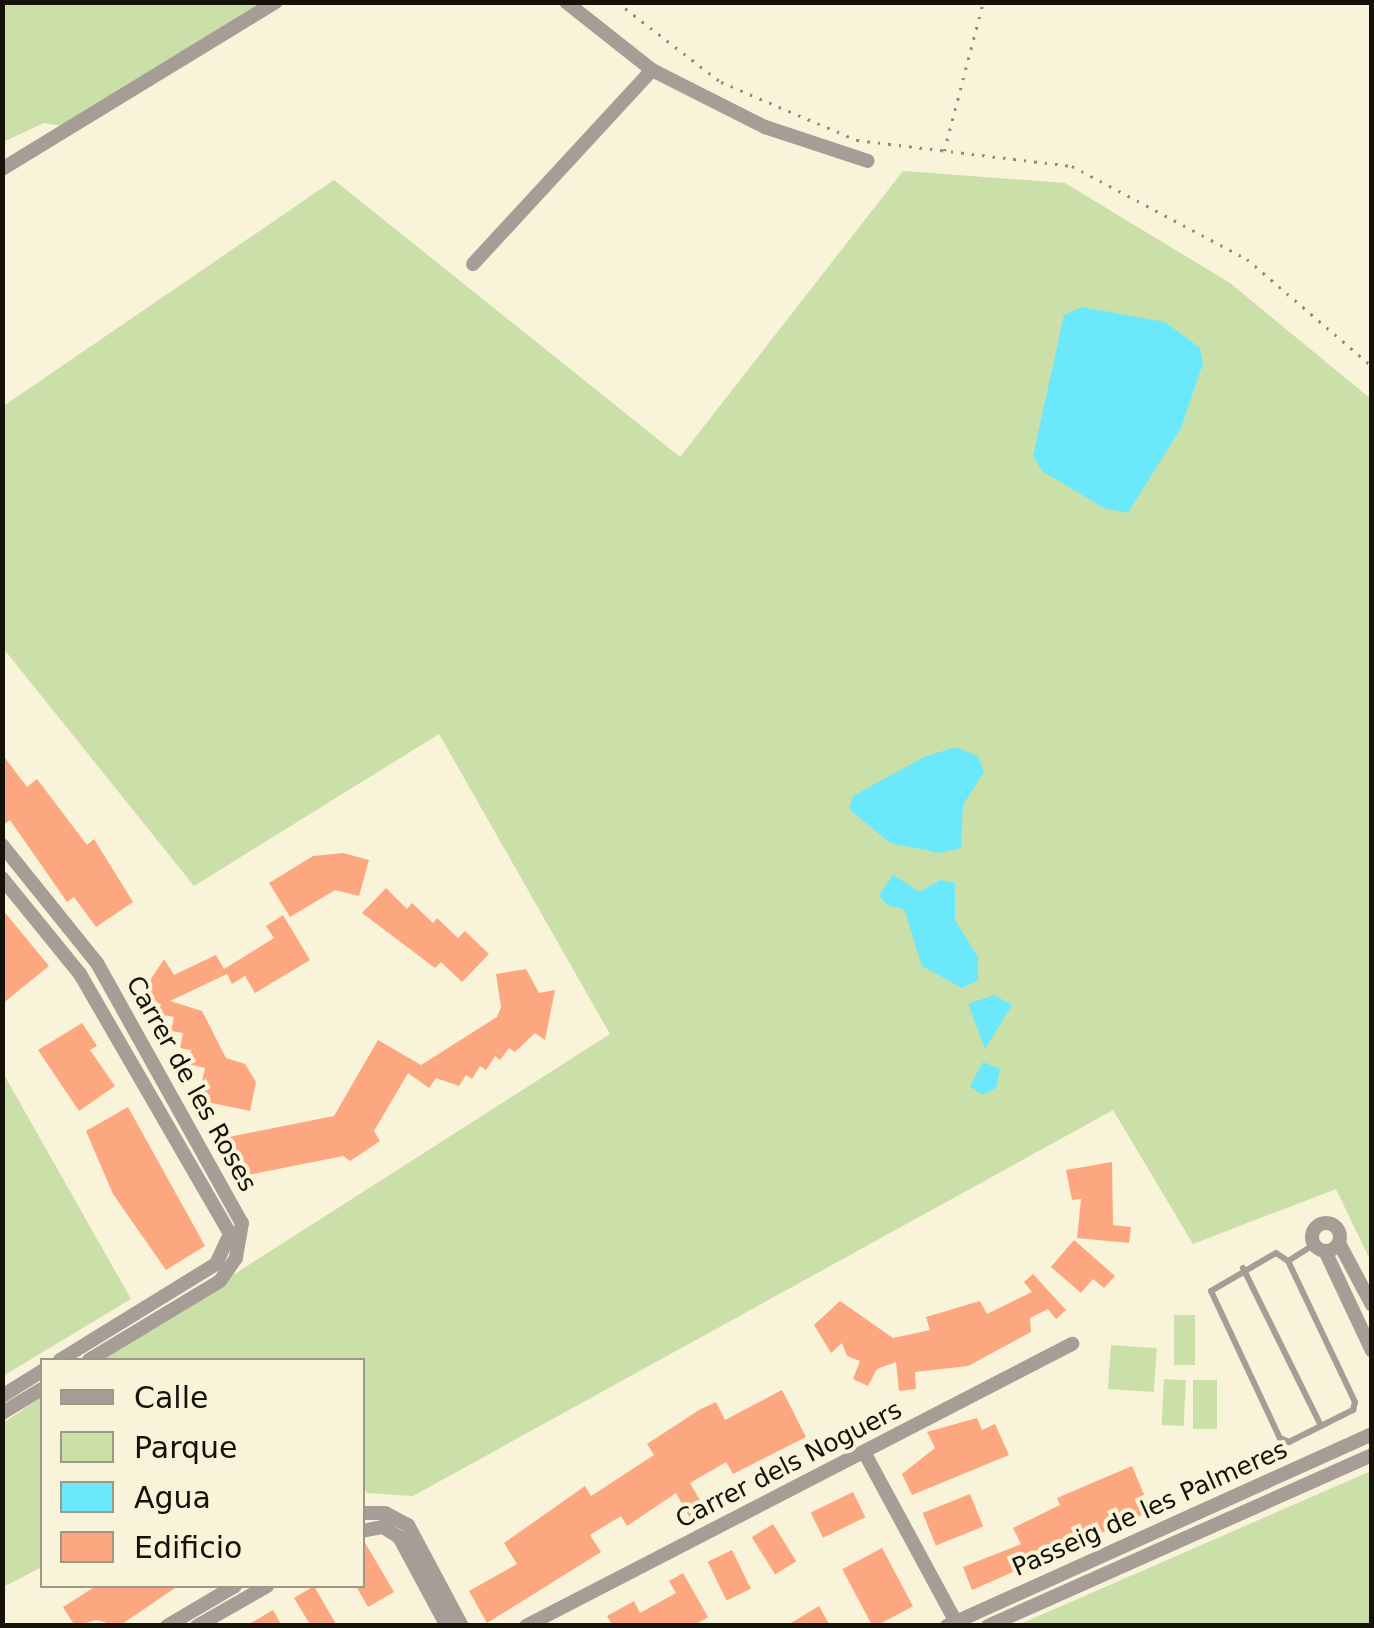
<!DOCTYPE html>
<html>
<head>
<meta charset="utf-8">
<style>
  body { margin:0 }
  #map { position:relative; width:1374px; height:1628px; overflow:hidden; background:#f9f3d9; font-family:"DejaVu Sans",sans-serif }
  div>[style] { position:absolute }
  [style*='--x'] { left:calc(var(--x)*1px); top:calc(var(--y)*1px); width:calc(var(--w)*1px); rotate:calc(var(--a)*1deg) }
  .green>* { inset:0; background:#cbdfa9; transform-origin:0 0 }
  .water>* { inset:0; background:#6ce8fc }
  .building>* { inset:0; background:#fca780; transform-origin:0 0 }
  .path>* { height:2.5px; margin-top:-1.25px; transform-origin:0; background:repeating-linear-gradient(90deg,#918c7a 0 2.5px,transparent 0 10.5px) }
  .lane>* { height:6px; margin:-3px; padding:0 3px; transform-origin:3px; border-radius:3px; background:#a69d96 }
  .street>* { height:14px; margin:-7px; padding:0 7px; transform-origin:7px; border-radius:7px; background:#a69d96 }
  .street>.ring { margin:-7px; padding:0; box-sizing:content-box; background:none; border:14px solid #a69d96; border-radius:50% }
  span { translate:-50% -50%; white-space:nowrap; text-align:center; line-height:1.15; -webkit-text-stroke:8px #f9f3d9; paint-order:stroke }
  .street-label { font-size:25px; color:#15120a }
  .frame { position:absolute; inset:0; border:5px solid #15120a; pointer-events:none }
  .legend { position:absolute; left:40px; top:1358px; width:325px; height:230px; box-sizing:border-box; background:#f9f3d9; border:2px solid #9e9986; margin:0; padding:12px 18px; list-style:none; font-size:30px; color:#15120a }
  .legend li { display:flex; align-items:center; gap:20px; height:50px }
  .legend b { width:50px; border:2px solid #9e9986 }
</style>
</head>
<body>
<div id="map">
  <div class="green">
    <div style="clip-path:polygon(2px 3px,265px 3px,61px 126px,44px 123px,3px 142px)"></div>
    <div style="clip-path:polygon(903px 171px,1065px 183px,1230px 283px,1371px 399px,1371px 1262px,1336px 1189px,1193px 1244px,1113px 1110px,413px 1496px,367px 1493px,363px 1486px,362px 1360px,100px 1360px,610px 1034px,439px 734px,194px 886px,3px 648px,2px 407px,334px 180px,680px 457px)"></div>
    <div style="clip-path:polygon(3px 1073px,131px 1299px,3px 1376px,2px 1376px)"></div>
    <div style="left:1195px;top:1315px;width:50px;height:21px;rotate:90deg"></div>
    <div style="left:1111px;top:1345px;width:46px;height:44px;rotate:4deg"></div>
    <div style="left:1164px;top:1379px;width:22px;height:46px;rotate:3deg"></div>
    <div style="left:1193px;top:1380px;width:24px;height:49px"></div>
    <div style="clip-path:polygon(42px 1397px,42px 1567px,3px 1587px,3px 1423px)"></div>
    <div style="clip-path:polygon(1371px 1471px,1371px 1625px,1018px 1625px)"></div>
  </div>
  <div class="water">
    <div style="clip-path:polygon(1082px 307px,1165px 322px,1200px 348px,1203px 363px,1181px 428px,1128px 513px,1104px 508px,1042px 471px,1033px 456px,1064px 315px)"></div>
    <div style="clip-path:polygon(956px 747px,978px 756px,984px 772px,963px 805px,961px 848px,940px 853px,890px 843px,849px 809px,853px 796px,924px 757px)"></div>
    <div style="clip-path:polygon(893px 875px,920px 892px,940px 880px,955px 883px,955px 920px,978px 957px,978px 980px,962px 988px,922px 966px,904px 909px,887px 905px,879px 895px)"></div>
    <div style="clip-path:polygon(994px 995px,1012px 1005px,985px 1049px,968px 1004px)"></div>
    <div style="clip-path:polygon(983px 1062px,1000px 1069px,996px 1088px,982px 1095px,970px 1086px)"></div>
  </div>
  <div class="building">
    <div style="clip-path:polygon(2px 754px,27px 787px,37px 779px,87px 845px,94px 839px,133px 902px,96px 927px,74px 897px,67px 902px,10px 820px,2px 826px)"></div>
    <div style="clip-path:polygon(343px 853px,369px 860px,359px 896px,335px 890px,290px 917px,269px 883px,313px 856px)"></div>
    <div style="clip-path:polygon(386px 888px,407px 909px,412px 903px,433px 923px,437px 918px,458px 938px,465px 931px,489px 954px,462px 982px,441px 962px,435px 968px,362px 913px)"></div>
    <div style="clip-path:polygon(2px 909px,49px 966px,2px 1004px)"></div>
    <div style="clip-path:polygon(283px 915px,310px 960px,255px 993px,245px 976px,232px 984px,227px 974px,170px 1001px,202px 1011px,226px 1058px,245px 1064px,256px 1082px,250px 1111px,198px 1100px,205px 1068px,188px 1064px,191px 1050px,180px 1048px,183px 1033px,171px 1031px,174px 1017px,158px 1014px,161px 1004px,138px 999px,164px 959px,174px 975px,216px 955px,224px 969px,274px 938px,266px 926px)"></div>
    <div style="clip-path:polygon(526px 969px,539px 993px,555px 990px,545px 1040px,535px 1033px,515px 1052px,509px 1048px,500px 1060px,495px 1056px,486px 1070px,480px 1066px,472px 1079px,466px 1075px,459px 1086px,436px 1078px,429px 1088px,408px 1073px,374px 1131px,380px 1141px,350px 1161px,343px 1156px,237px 1177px,229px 1137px,334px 1116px,378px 1040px,421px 1065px,497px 1017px,501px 1007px,496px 974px)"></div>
    <div style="clip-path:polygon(82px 1023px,97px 1046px,90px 1050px,115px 1086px,79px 1111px,38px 1050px)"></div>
    <div style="clip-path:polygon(128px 1107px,205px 1246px,166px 1270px,113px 1194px,86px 1131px)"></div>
    <div style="clip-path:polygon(1112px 1162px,1113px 1225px,1131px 1227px,1129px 1243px,1077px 1238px,1081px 1199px,1072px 1200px,1066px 1170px)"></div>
    <div style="clip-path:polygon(1074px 1240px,1115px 1276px,1104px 1288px,1093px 1279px,1081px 1293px,1051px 1267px)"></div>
    <div style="clip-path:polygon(1033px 1274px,1066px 1310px,1056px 1319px,1048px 1309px,1030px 1318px,1031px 1332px,968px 1366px,915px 1372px,916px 1389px,899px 1391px,896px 1362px,877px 1369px,868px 1386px,853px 1379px,860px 1361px,847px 1356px,842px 1343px,831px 1353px,814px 1325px,840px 1301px,893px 1338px,930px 1330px,926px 1317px,980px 1301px,987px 1314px,1032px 1292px,1024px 1282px)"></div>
    <div style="clip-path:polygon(782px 1390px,806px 1437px,733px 1474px,726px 1462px,690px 1483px,705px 1509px,690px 1518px,676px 1493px,627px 1526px,621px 1516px,590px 1535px,601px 1552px,487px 1623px,469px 1591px,517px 1564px,504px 1543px,585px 1486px,591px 1496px,654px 1455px,647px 1444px,699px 1410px,716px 1402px,725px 1420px)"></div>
    <div style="clip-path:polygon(977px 1418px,982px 1430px,995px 1424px,1009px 1455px,912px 1495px,902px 1474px,935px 1448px,927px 1432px)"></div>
    <div style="clip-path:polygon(1132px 1466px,1151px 1511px,972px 1590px,963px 1567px,1021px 1544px,1013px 1528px,1060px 1505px,1057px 1498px)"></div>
    <div style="left:853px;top:1492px;width:28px;height:47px;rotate:64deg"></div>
    <div style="left:970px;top:1494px;width:35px;height:51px;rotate:68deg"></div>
    <div style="left:773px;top:1524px;width:44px;height:25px;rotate:58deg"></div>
    <div style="clip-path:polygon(364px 1541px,394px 1592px,368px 1607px,356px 1586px,362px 1586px)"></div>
    <div style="left:882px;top:1548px;width:66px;height:45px;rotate:62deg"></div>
    <div style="left:732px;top:1550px;width:43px;height:27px;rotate:64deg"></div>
    <div style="clip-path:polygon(683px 1573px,708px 1617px,693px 1626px,613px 1626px,607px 1616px,634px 1601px,640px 1613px,676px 1593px,669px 1581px)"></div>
    <div style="clip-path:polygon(96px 1586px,178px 1586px,119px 1626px,96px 1620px,75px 1626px,63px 1607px)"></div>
    <div style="clip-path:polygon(314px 1586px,337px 1626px,311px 1626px,294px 1598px)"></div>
    <div style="clip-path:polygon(819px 1606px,830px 1626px,786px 1626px)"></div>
    <div style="clip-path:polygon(273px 1610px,282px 1626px,246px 1626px)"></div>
  </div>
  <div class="path">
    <div style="--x:617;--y:2;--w:131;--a:37.6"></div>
    <div style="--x:721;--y:82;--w:148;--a:23.1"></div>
    <div style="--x:857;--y:140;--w:217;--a:6.9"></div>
    <div style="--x:1072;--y:166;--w:198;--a:28"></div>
    <div style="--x:1247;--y:259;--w:165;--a:40.6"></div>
    <div style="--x:944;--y:151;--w:154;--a:-75.3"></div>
  </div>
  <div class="lane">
    <div style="--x:1288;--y:1261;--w:14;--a:-146"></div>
    <div style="--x:1276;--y:1253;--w:75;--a:149.7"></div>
    <div style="--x:1211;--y:1291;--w:162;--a:64.9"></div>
    <div style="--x:1280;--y:1438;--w:10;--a:24"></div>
    <div style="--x:1289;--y:1442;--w:72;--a:-26.6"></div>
    <div style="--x:1353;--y:1410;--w:8;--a:-76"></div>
    <div style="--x:1355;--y:1402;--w:156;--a:-115.4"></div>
    <div style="--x:1288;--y:1261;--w:31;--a:-32"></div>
    <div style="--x:1243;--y:1268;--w:176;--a:63.7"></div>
  </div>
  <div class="street">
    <div style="--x:566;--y:2;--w:110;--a:38.3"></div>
    <div style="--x:652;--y:70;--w:127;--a:26.8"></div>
    <div style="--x:765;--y:127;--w:108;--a:18.3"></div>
    <div style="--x:2;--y:169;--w:321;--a:-31.4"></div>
    <div style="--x:473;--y:264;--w:264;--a:-47.3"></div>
    <div style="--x:2;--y:845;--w:151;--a:51.2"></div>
    <div style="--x:97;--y:963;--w:298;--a:60.9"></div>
    <div style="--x:242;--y:1223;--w:36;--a:100"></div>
    <div style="--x:236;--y:1258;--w:28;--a:125"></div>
    <div style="--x:220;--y:1281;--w:153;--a:148.9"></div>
    <div style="--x:2;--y:878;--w:124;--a:50.9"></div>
    <div style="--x:80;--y:974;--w:300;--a:60"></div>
    <div style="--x:230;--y:1234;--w:33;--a:115"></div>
    <div style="--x:216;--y:1264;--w:183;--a:148.4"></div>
    <div class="ring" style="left:1312px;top:1223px;width:14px;height:14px"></div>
    <div style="--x:1339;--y:1243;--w:70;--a:62"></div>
    <div style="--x:1325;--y:1251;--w:110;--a:64.8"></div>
    <div style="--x:2;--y:1396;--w:47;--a:-32"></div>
    <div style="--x:2;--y:1413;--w:47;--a:-31"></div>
    <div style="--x:864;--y:1452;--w:198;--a:61.6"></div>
    <div style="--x:362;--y:1513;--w:23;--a:0"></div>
    <div style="--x:385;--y:1513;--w:26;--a:28"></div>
    <div style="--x:408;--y:1525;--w:115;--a:61.9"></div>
    <div style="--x:362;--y:1531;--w:21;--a:-11"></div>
    <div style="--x:383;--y:1527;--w:19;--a:32"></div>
    <div style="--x:399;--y:1537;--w:101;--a:61.7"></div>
    <div style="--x:167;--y:1626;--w:79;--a:-30.5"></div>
    <div style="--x:197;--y:1626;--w:81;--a:-29.7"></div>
    <div style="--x:526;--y:1626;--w:615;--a:-27.32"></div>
    <div style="--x:947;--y:1626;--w:466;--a:-24.3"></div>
    <div style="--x:988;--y:1626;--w:420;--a:-24"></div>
  </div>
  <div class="street-label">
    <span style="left:191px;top:1084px;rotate:61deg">Carrer de les Roses</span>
    <span style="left:789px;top:1465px;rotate:-27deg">Carrer dels Noguers</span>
    <span style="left:1150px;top:1509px;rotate:-24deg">Passeig de les Palmeres</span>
  </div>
  <div class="frame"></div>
  <ul class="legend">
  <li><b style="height:12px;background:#a69d96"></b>Calle</li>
  <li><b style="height:28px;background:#cbdfa9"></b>Parque</li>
  <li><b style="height:28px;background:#6ce8fc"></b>Agua</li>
  <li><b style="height:28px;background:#fca780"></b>Edificio</li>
  </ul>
</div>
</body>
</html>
